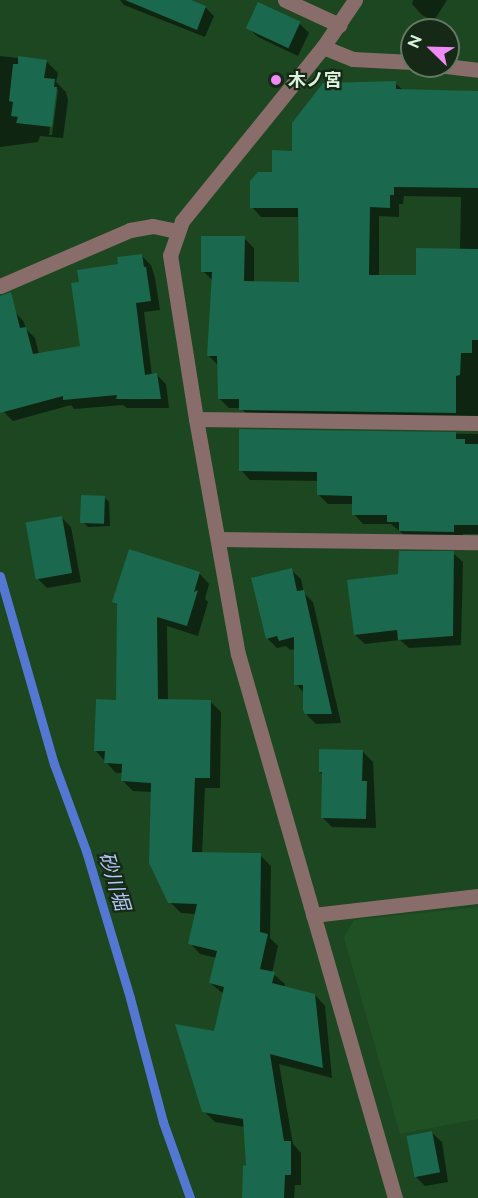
<!DOCTYPE html>
<html>
<head>
<meta charset="utf-8">
<style>
  body { margin:0 }
  #map { position:relative; width:478px; height:1198px; overflow:hidden; background:#1c4720; font-family:Raleway,"Noto Sans JP",sans-serif }
  div>[style] { position:absolute }
  [style*='--x'] { left:calc(var(--x)*1px); top:calc(var(--y)*1px); width:calc(var(--w)*1px); rotate:calc(var(--a)*1deg) }
  .built>* { inset:0; background:#1f5124 }
  .shadow>* { inset:0; background:#0007 }
  .stream>* { height:9px; margin:-4.5px; padding:0 4.5px; transform-origin:4.5px; border-radius:4.5px; background:#5478d2 }
  .building>* { inset:0; background:#1a684e; transform-origin:0 0 }
  .minor>* { height:15px; margin:-7.5px; padding:0 7.5px; transform-origin:7.5px; border-radius:7.5px; background:#896d6a }
  .dots>* { width:16px; height:16px; translate:-50% -50%; box-sizing:border-box; border:3px solid #162917; border-radius:50% }
  span { translate:-50% -50%; white-space:nowrap; text-align:center; line-height:1.15; -webkit-text-stroke:4.5px #162917; paint-order:stroke }
  .poi-label { font-size:18px; color:#daf2da; font-weight:700 }
  .left { translate:0 -50%; text-align:left }
  .water-label { font-size:20px; color:#b4c9f8; font-style:italic }
  .north { position:absolute; left:400px; top:18px; width:60px; height:60px; box-sizing:border-box; background:#162917; border:2px solid #647965; border-radius:50%; rotate:293deg; font-size:16px; font-weight:700; line-height:24px; text-align:center; color:#daf2da }
  .north::after { content:''; display:block; margin:auto; width:21px; height:27px; background:#f08bf5; clip-path:polygon(50% 0,100% 100%,50% 72%,0 100%) }
</style>
</head>
<body>
<div id="map">
  <div class="built">
    <div style="clip-path:polygon(478px 907px,478px 1119px,400px 1134px,344px 938px,354px 920px)"></div>
  </div>
  <div class="shadow">
    <div style="clip-path:polygon(120px 0,187px 0,206px 8px,214px 16px,205px 37px,124px 5px)"></div>
    <div style="clip-path:polygon(413px 0,447px 0,434px 21px,422px 15px,412px 4px)"></div>
    <div style="clip-path:polygon(299px 23px,309px 33px,298px 56px,258px 37px,248px 27px)"></div>
    <div style="clip-path:polygon(evenodd,0 56px,46px 61px,58px 73px,56px 82px,66px 92px,68px 100px,63px 138px,40px 136px,38px 142px,0 147px,0 56px,55px 87px,58px 90px,52px 135px,49px 135px,55px 87px)"></div>
    <div style="clip-path:polygon(evenodd,395px 83px,404px 91px,478px 92px,478px 422px,251px 419px,241px 408px,229px 408px,219px 398px,219px 366px,208px 355px,213px 281px,203px 271px,244px 238px,254px 248px,254px 282px,300px 283px,300px 217px,261px 217px,252px 207px,274px 174px,294px 152px,395px 83px,404px 196px,461px 197px,460px 250px,417px 277px,379px 277px,379px 216px,399px 217px,399px 204px,403px 204px,404px 196px)"></div>
    <div style="clip-path:polygon(141px 255px,151px 265px,155px 278px,160px 310px,144px 312px,152px 376px,157px 375px,166px 384px,169px 408px,127px 408px,123px 405px,74px 409px,71px 405px,13px 421px,4px 412px,0 396px,0 312px,15px 312px,24px 322px,26px 329px,35px 338px,39px 354px,82px 348px,81px 283px)"></div>
    <div style="clip-path:polygon(241px 431px,478px 434px,478px 534px,463px 534px,463px 541px,410px 540px,391px 524px,363px 524px,354px 514px,354px 504px,328px 504px,318px 494px,319px 481px,250px 480px,241px 470px)"></div>
    <div style="clip-path:polygon(104px 497px,109px 502px,110px 526px,88px 527px,83px 522px)"></div>
    <div style="clip-path:polygon(61px 517px,71px 527px,81px 582px,47px 588px,37px 578px)"></div>
    <div style="clip-path:polygon(453px 553px,463px 562px,461px 645px,409px 648px,400px 640px,365px 644px,355px 635px,400px 575px)"></div>
    <div style="clip-path:polygon(291px 570px,301px 579px,304px 593px,313px 602px,341px 723px,316px 724px,306px 714px,305px 694px,296px 684px,295px 649px,290px 650px,286px 646px,277px 648px,267px 638px)"></div>
    <div style="clip-path:polygon(199px 573px,209px 584px,205px 599px,208px 602px,198px 636px,167px 626px,168px 700px,210px 701px,221px 712px,220px 788px,205px 788px,202px 854px,260px 855px,271px 866px,270px 938px,278px 946px,272px 973px,285px 984px,284px 987px,315px 995px,325px 1006px,332px 1078px,279px 1064px,293px 1144px,301px 1153px,301px 1185px,295px 1185px,294px 1198px,244px 1198px,248px 1168px,245px 1127px,215px 1122px,204px 1111px,215px 1033px,224px 994px,210px 983px,217px 958px,200px 954px,190px 943px,196px 914px,181px 913px,170px 902px,152px 792px,133px 791px,123px 781px,123px 773px,116px 773px,95px 750px,118px 701px,118px 606px,114px 602px)"></div>
    <div style="clip-path:polygon(363px 752px,373px 762px,376px 828px,332px 827px,322px 817px,323px 775px,320px 772px)"></div>
    <div style="clip-path:polygon(432px 1133px,442px 1142px,448px 1182px,425px 1186px,415px 1176px)"></div>
  </div>
  <div class="stream">
    <div style="--x:0;--y:576;--w:196;--a:74"></div>
    <div style="--x:54;--y:764;--w:93;--a:69.8"></div>
    <div style="--x:86;--y:851;--w:153;--a:73.3"></div>
    <div style="--x:130;--y:998;--w:128;--a:75.1"></div>
    <div style="--x:163;--y:1122;--w:81;--a:70.4"></div>
  </div>
  <div class="building">
    <div style="clip-path:polygon(125px 0,191px 0,206px 6px,197px 30px)"></div>
    <div style="left:258px;top:2px;width:47px;height:29px;rotate:25deg"></div>
    <div style="clip-path:polygon(18px 56px,47px 60px,44px 78px,55px 79px,54px 87px,57px 87px,52px 127px,16px 123px,18px 117px,11px 116px,13px 102px,9px 101px,13px 64px,18px 64px)"></div>
    <div style="clip-path:polygon(396px 81px,396px 89px,478px 91px,478px 188px,394px 187px,394px 195px,390px 195px,390px 208px,370px 207px,369px 275px,416px 275px,416px 248px,478px 249px,478px 340px,472px 340px,472px 353px,461px 353px,460px 375px,456px 376px,456px 413px,239px 410px,239px 399px,218px 399px,217px 356px,207px 356px,212px 272px,201px 272px,201px 236px,245px 236px,244px 281px,299px 282px,298px 208px,250px 208px,250px 181px,258px 172px,272px 172px,272px 150px,292px 151px,292px 123px,323px 83px)"></div>
    <div style="clip-path:polygon(142px 254px,144px 267px,146px 267px,151px 301px,136px 303px,145px 375px,157px 373px,161px 399px,116px 399px,117px 395px,63px 400px,63px 396px,0 413px,0 296px,11px 292px,20px 328px,26px 327px,33px 354px,80px 346px,71px 283px,79px 282px,77px 270px,118px 264px,117px 257px)"></div>
    <div style="clip-path:polygon(239px 429px,456px 432px,456px 439px,465px 439px,465px 444px,478px 444px,478px 525px,454px 525px,454px 532px,399px 531px,399px 522px,387px 522px,387px 515px,352px 515px,352px 496px,317px 495px,317px 472px,239px 471px)"></div>
    <div style="left:81px;top:495px;width:24px;height:28px;rotate:2deg"></div>
    <div style="left:62px;top:516px;width:58px;height:37px;rotate:80deg"></div>
    <div style="clip-path:polygon(129px 549px,200px 572px,194px 592px,198px 590px,187px 626px,157px 617px,158px 699px,211px 700px,210px 778px,195px 778px,192px 852px,261px 853px,260px 932px,268px 934px,260px 969px,275px 972px,272px 983px,315px 994px,323px 1068px,270px 1054px,284px 1141px,291px 1141px,291px 1175px,285px 1175px,284px 1198px,242px 1198px,243px 1165px,246px 1166px,243px 1119px,202px 1112px,175px 1024px,214px 1031px,224px 987px,209px 983px,217px 951px,188px 944px,197px 904px,168px 903px,149px 863px,151px 783px,121px 781px,122px 764px,104px 763px,105px 751px,94px 751px,96px 699px,116px 700px,117px 604px,112px 602px)"></div>
    <div style="clip-path:polygon(399px 551px,454px 551px,453px 636px,398px 640px,397px 630px,354px 635px,347px 580px,398px 574px)"></div>
    <div style="clip-path:polygon(292px 568px,297px 591px,304px 590px,332px 714px,305px 714px,303px 710px,303px 685px,294px 685px,294px 637px,279px 641px,277px 636px,266px 639px,251px 578px)"></div>
    <div style="clip-path:polygon(319px 749px,363px 750px,362px 781px,367px 781px,366px 819px,321px 818px,322px 772px,319px 772px)"></div>
    <div style="left:432px;top:1131px;width:42px;height:26px;rotate:79deg"></div>
  </div>
  <div class="minor">
    <div style="--x:285;--y:0;--w:60;--a:24.8"></div>
    <div style="--x:355;--y:0;--w:57;--a:124.2"></div>
    <div style="--x:323;--y:47;--w:224;--a:129"></div>
    <div style="--x:182;--y:221;--w:36;--a:109"></div>
    <div style="--x:170;--y:255;--w:166;--a:81"></div>
    <div style="--x:196;--y:419;--w:239;--a:79.9"></div>
    <div style="--x:238;--y:654;--w:566;--a:73.9"></div>
    <div style="--x:323;--y:47;--w:32;--a:22"></div>
    <div style="--x:353;--y:59;--w:59;--a:2.9"></div>
    <div style="--x:446;--y:66;--w:32;--a:7"></div>
    <div style="--x:0;--y:286;--w:142;--a:-23.3"></div>
    <div style="--x:130;--y:230;--w:23;--a:-10"></div>
    <div style="--x:153;--y:226;--w:25;--a:12"></div>
    <div style="--x:196;--y:419;--w:282;--a:0.8"></div>
    <div style="--x:218;--y:539;--w:260;--a:0.7"></div>
    <div style="--x:313;--y:915;--w:166;--a:-6.6"></div>
  </div>
  <div class="dots">
    <div style="left:276px;top:80px;background:#f08bf5"></div>
  </div>
  <div class="poi-label">
    <span class="left" style="left:288px;top:80px">木ノ宮</span>
  </div>
  <div class="water-label">
    <span style="left:114px;top:881px;rotate:73deg">砂川堀</span>
  </div>
  <div class="north">N</div>
</div>
</body>
</html>
